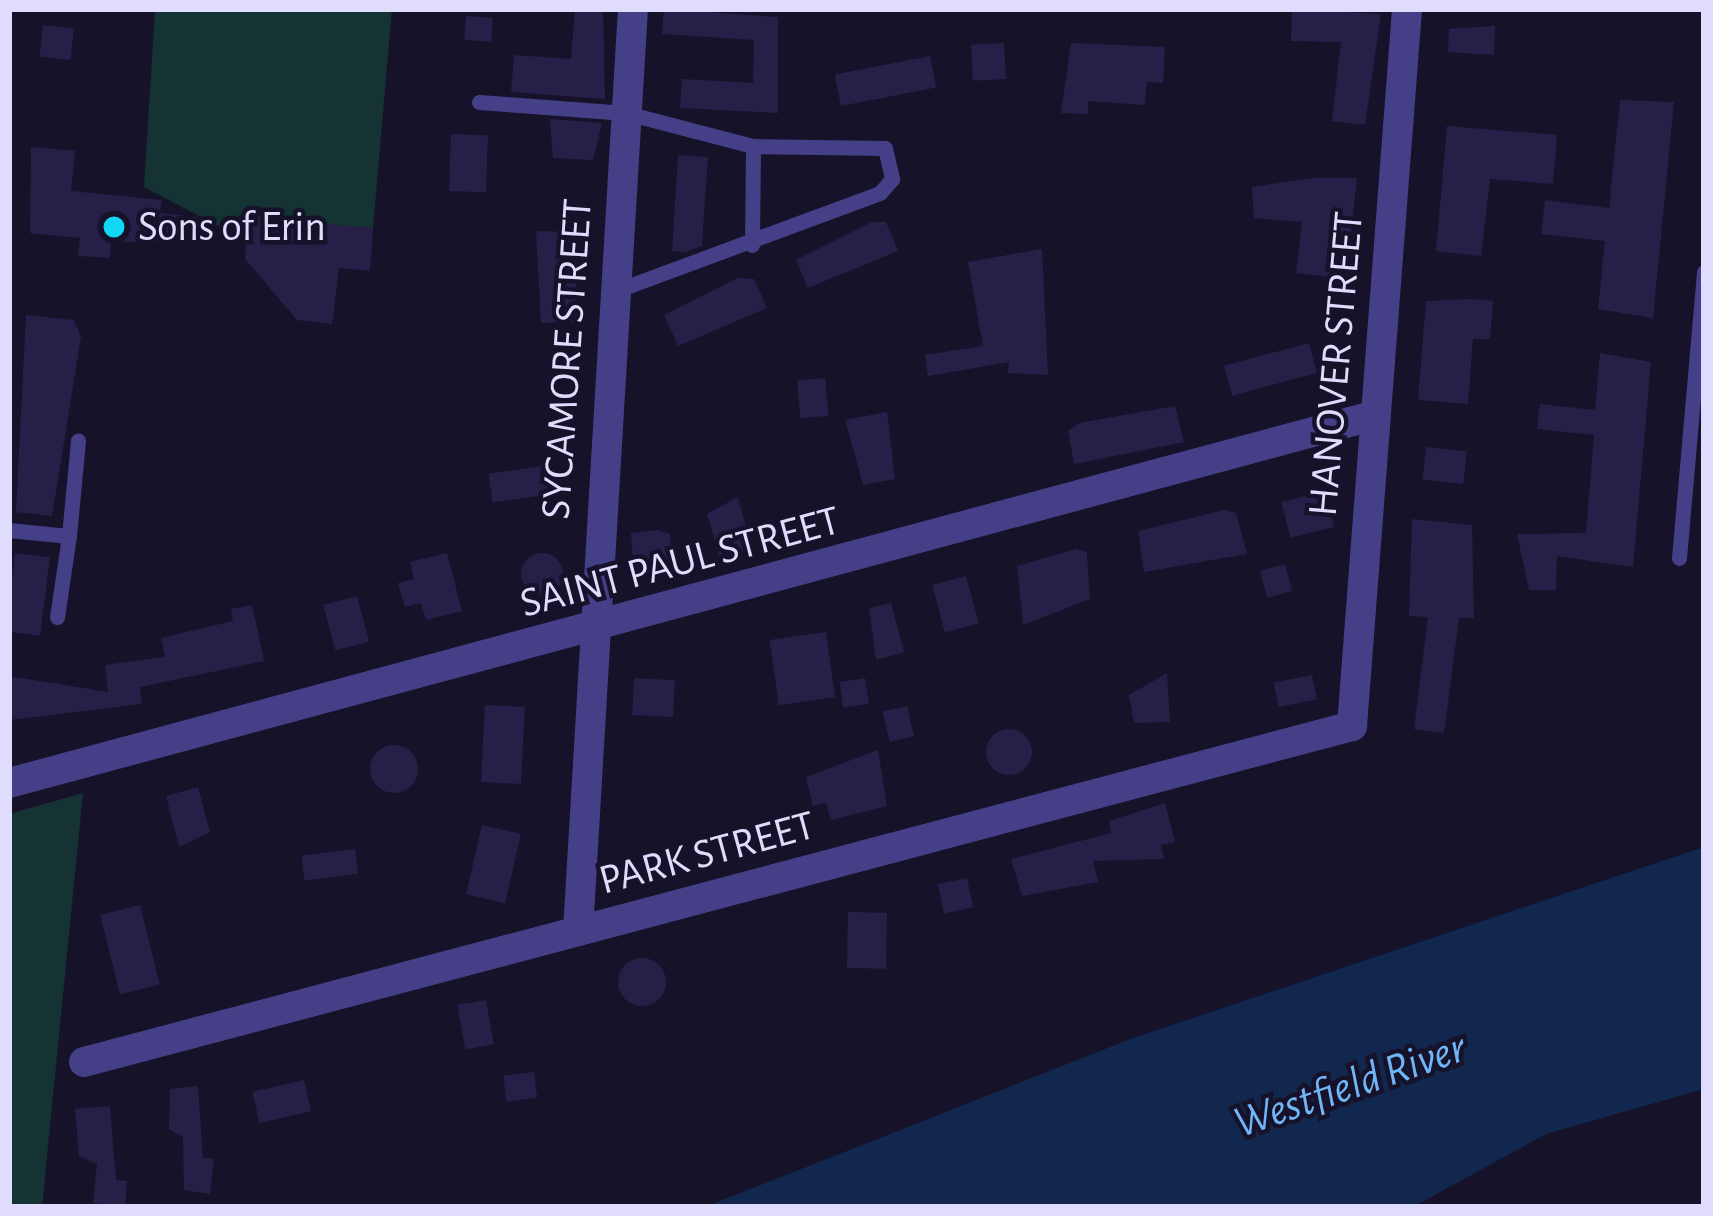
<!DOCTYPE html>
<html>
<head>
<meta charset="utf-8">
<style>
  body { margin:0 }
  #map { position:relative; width:1713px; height:1216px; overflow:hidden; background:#161229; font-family:"Alegreya Sans",sans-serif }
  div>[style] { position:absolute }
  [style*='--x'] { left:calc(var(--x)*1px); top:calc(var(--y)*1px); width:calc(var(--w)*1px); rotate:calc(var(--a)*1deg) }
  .green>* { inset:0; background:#153333 }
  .water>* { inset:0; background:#12274d }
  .building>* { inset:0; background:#281f49; transform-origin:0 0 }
  .round { border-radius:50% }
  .lane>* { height:15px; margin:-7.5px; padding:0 7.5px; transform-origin:7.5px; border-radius:7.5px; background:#443f86 }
  .street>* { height:30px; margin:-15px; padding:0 15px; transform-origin:15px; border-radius:15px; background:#443f86 }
  .dots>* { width:33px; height:33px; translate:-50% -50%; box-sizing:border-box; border:6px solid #161229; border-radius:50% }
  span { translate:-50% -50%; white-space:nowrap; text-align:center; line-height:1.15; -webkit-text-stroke:9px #161229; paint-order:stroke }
  .poi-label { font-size:42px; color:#e0dcfd }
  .left { translate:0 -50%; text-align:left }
  .street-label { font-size:42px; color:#e0dcfd }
  .water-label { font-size:45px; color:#6fb5f8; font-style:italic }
  .frame { position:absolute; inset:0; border:12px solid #e0dcfd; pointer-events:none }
</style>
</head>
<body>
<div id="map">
  <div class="green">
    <div style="clip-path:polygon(155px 9px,392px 9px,373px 228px,249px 218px,226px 230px,144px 187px)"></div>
    <div style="clip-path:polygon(83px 793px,42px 1207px,9px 1207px,9px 814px)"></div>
  </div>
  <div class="water">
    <div style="clip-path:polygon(1704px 847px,1704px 1089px,1546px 1134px,1413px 1207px,705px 1207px,1133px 1038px)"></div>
  </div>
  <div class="building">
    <div style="clip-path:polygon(575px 9px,603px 9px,605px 99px,511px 92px,514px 55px,571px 59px)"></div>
    <div style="clip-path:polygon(664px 9px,778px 17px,778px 113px,680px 108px,682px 79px,753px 83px,754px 40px,662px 34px)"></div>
    <div style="clip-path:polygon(1292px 9px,1381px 14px,1365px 125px,1332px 121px,1341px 42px,1291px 41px)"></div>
    <div style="left:466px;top:16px;width:27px;height:24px;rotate:4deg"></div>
    <div style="left:43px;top:25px;width:31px;height:32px;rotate:6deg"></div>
    <div style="clip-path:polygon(1495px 26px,1494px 55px,1448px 52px,1449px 29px)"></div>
    <div style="left:1004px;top:43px;width:36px;height:33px;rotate:87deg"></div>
    <div style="clip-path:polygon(1071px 43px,1165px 47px,1163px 83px,1147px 82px,1145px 105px,1088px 101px,1088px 114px,1061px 113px)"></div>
    <div style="left:930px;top:56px;width:32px;height:97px;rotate:79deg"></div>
    <div style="clip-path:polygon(1620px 100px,1674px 102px,1653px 318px,1598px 309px,1605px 241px,1541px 234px,1545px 200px,1609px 208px)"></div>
    <div style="clip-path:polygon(550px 119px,602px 123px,593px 160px,553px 158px)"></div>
    <div style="clip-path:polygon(1447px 126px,1557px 135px,1553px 184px,1490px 179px,1481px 256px,1436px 251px)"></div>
    <div style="left:451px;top:134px;width:37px;height:57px;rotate:2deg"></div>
    <div style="clip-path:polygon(31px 147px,75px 151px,71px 191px,162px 200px,160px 213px,198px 217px,196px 242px,111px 242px,110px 258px,78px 256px,80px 238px,30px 233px)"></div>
    <div style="clip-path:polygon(678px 155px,708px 157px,702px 246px,686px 252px,672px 251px)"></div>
    <div style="clip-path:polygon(1313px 178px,1357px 178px,1346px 279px,1296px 273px,1302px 222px,1254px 218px,1252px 187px)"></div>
    <div style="clip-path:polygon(248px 218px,373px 228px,370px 271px,339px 268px,332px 324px,297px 320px,245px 259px)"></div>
    <div style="clip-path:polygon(872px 222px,886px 222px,898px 251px,808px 288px,796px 260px)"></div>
    <div style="clip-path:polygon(536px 231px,576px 232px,576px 322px,541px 323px)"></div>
    <div style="clip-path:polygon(1042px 249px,1048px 375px,1008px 373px,1009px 362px,928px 376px,925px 355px,983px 346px,968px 262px)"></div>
    <div style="clip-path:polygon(738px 278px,754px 279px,767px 308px,678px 346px,664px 315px)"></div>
    <div style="clip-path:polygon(1471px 299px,1493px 301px,1490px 339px,1473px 339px,1468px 404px,1418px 400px,1426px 301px)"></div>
    <div style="clip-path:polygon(26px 315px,74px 320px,81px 337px,52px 516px,16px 512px)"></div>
    <div style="left:1309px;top:343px;width:31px;height:88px;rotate:75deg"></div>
    <div style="clip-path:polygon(1600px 353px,1651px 362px,1633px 567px,1557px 556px,1556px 590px,1529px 590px,1517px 534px,1586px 533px,1594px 435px,1537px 429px,1540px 404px,1595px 410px)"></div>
    <div style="left:825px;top:378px;width:38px;height:28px;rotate:85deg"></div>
    <div style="clip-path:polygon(1175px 406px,1184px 442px,1074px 464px,1068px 431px,1079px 423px)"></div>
    <div style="clip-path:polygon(887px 412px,895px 479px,863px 485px,845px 420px)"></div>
    <div style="left:1426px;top:447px;width:41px;height:33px;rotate:6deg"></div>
    <div style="left:550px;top:465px;width:29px;height:62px;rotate:82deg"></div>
    <div style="left:1325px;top:491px;width:37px;height:45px;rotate:76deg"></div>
    <div style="clip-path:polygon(738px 497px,752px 549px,720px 558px,707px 514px)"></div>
    <div style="clip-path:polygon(1224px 510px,1236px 513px,1247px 554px,1144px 572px,1138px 531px)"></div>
    <div style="clip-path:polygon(1412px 519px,1472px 525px,1474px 618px,1459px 618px,1444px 733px,1414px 729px,1428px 617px,1409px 616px)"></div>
    <div style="clip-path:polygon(658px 530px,670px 534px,672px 571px,634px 574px,631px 533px)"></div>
    <div style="clip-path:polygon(1076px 549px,1087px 552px,1090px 599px,1023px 625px,1017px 566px)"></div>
    <div style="left:15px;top:553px;width:35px;height:79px;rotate:7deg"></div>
    <div style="clip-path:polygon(447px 553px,462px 611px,426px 620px,421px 603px,405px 607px,398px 583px,414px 579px,410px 562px)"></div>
    <div class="round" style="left:521px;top:553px;width:42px;height:42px"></div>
    <div style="left:1285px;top:564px;width:28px;height:26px;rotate:75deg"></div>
    <div style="left:966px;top:576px;width:49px;height:35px;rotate:75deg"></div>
    <div style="left:357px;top:596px;width:47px;height:35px;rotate:75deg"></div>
    <div style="clip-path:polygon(891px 603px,904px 652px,876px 660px,869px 608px)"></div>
    <div style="clip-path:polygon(252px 605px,264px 661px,140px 687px,142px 704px,9px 720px,9px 676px,108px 692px,105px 665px,165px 657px,161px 638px,233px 621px,231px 609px)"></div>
    <div style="left:826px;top:632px;width:66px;height:57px;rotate:82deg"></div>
    <div style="clip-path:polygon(1167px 673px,1170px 722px,1134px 723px,1129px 695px)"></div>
    <div style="left:1312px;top:675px;width:25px;height:39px;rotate:79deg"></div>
    <div style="left:634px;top:678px;width:41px;height:37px;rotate:3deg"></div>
    <div style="left:865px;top:678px;width:26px;height:26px;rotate:81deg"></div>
    <div style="left:485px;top:705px;width:40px;height:77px;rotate:3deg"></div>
    <div style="left:907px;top:706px;width:31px;height:25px;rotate:77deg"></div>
    <div class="round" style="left:986px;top:729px;width:46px;height:46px"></div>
    <div class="round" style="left:370px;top:745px;width:48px;height:48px"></div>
    <div style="clip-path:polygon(878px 750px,887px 806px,831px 820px,826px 803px,813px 806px,806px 777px)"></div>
    <div style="clip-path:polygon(198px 787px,210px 832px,179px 847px,166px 796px)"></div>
    <div style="clip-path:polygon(1165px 803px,1175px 842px,1161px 845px,1164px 859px,1093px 861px,1098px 882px,1022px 896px,1011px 859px,1111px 833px,1109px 821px)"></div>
    <div style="left:482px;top:825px;width:40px;height:71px;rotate:13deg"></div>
    <div style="left:355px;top:849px;width:25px;height:54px;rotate:83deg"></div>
    <div style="left:967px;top:878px;width:30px;height:30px;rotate:78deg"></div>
    <div style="left:140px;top:905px;width:82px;height:41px;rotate:76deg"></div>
    <div style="left:848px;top:912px;width:39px;height:56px;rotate:1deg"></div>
    <div class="round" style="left:618px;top:958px;width:48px;height:48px"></div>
    <div style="left:486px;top:1000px;width:45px;height:29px;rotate:80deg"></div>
    <div style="left:534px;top:1072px;width:26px;height:31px;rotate:83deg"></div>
    <div style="left:304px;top:1080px;width:32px;height:53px;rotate:77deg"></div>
    <div style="clip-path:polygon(198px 1086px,203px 1158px,214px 1159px,210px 1194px,184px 1190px,183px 1137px,169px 1129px,170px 1089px)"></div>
    <div style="clip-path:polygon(110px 1106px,116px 1180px,127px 1181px,125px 1206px,93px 1203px,97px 1164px,79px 1156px,75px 1109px)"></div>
  </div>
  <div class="lane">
    <div style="--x:479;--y:102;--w:147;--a:4.3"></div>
    <div style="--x:626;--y:113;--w:131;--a:14.6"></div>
    <div style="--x:753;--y:146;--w:132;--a:0.9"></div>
    <div style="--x:885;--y:148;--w:32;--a:77"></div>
    <div style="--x:892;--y:179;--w:18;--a:131"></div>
    <div style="--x:880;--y:193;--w:283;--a:159.7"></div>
    <div style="--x:752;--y:245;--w:99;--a:-89.4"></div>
    <div style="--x:9;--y:530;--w:60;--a:5.7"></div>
    <div style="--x:69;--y:536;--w:82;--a:98.4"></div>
    <div style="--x:69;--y:536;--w:96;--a:-84.6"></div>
    <div style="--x:1679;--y:558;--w:287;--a:-85"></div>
  </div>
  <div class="street">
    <div style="--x:9;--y:783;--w:1412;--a:-15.07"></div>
    <div style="--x:578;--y:931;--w:924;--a:-86.59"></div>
    <div style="--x:84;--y:1062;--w:1312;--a:-14.84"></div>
    <div style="--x:1352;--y:726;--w:719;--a:-85.61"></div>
  </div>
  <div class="dots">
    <div style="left:114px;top:227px;background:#11d7f4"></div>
  </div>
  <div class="poi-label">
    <span class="left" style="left:138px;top:227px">Sons of Erin</span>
  </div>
  <div class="street-label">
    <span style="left:567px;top:359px;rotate:-86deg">SYCAMORE STREET</span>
    <span style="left:1336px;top:364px;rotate:-85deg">HANOVER STREET</span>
    <span style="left:680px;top:562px;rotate:-15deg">SAINT PAUL STREET</span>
    <span style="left:707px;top:853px;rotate:-15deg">PARK STREET</span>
  </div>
  <div class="water-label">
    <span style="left:1350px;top:1086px;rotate:-19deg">Westfield River</span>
  </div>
  <div class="frame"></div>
</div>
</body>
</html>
